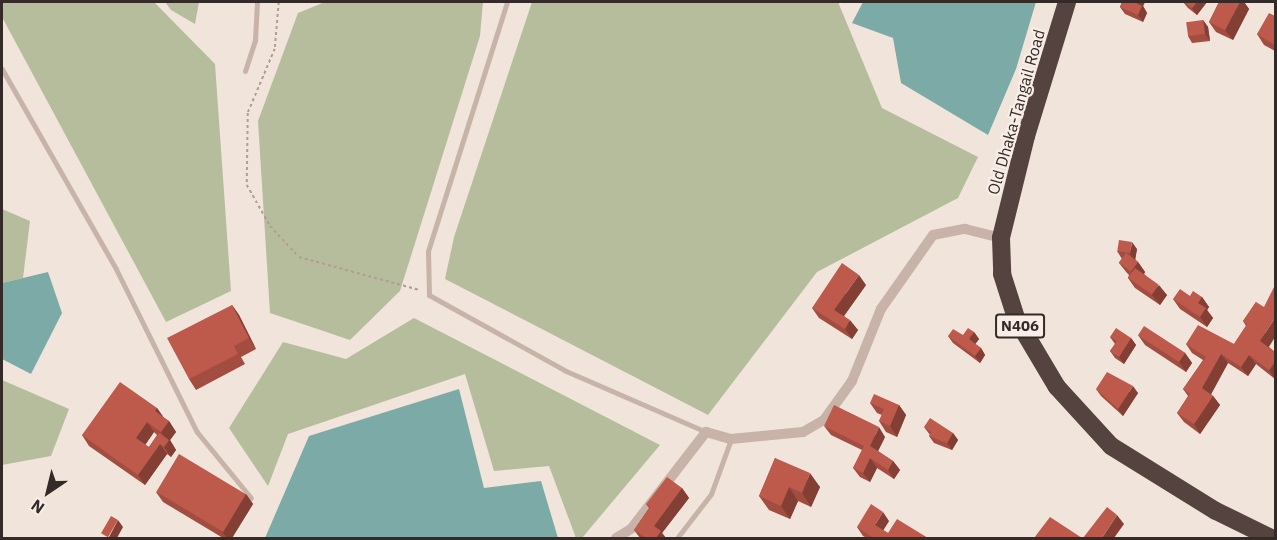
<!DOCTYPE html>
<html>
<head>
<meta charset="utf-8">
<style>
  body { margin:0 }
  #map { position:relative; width:1277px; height:540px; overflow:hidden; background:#f0e4db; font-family:"IBM Plex Sans",sans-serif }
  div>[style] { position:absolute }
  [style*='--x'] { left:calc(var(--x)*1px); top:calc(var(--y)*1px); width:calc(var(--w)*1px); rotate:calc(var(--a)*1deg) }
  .green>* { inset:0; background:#b6bd9c }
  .water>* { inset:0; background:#7caba7 }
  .path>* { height:1.5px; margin-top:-0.75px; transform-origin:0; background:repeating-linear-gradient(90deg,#b29c93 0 3px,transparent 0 6px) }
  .lane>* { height:5px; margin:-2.5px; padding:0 2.5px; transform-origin:2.5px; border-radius:2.5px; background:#c7b3a8 }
  .street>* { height:10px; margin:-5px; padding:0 5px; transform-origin:5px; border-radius:5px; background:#c7b3a8 }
  .highway>* { height:18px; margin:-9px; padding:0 9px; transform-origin:9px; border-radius:9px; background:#54433f }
  .wall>* { inset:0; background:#a34d41 }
  .shaded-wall>* { inset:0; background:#843f35 }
  .building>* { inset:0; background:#bd5a4c; transform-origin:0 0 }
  span { translate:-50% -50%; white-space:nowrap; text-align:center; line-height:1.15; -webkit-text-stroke:4.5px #f8eee7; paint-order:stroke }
  .shield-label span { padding:2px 4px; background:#f8eee7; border:2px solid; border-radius:4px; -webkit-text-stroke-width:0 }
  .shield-label { font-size:15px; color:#342a28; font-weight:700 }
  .street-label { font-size:16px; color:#342a28 }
  .frame { position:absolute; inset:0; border:3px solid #342a28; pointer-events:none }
  .north { position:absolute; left:18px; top:462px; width:60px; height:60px; -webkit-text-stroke:4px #f8eee7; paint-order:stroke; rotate:215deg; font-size:16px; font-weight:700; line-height:24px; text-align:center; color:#342a28 }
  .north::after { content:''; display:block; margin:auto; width:21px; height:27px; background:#342a28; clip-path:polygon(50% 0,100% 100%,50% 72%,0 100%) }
</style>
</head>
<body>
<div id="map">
  <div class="green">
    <div style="clip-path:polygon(2px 2px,154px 2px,215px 64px,231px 291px,166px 322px,2px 17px)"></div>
    <div style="clip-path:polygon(165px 2px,199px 2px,195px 24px,171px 10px)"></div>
    <div style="clip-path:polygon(325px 2px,483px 2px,480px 36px,400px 291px,350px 340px,270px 313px,258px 121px,298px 13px)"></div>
    <div style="clip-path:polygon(532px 2px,838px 2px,882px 108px,978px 157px,958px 198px,817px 272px,708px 415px,445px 279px,454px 237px)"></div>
    <div style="clip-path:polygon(2px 209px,30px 221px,23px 278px,2px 283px)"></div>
    <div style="clip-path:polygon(414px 318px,660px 445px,582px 538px,576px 538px,549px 466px,494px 471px,465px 374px,288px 434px,268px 486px,229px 428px,283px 342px,346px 359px)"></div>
    <div style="clip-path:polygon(2px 380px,69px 409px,51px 456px,2px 465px)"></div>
  </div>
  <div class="water">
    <div style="clip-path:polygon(863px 2px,1036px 2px,1016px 69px,988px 135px,901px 83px,893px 38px,852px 23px)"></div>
    <div style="clip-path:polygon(48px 272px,62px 313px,31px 374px,2px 359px,2px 283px)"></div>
    <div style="clip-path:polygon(459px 389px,484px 488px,541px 481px,558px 538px,265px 538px,309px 436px)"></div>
  </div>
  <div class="path">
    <div style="--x:279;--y:2;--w:47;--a:94.9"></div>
    <div style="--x:275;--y:49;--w:69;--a:112.9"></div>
    <div style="--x:248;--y:113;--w:72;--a:90.8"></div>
    <div style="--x:247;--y:185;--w:47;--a:60.7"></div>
    <div style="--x:270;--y:226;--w:42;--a:46.9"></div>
    <div style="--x:299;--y:257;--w:125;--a:15.3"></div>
  </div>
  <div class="lane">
    <div style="--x:507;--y:2;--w:261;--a:107.6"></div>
    <div style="--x:428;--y:251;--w:44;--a:88.7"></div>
    <div style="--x:429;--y:295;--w:157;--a:29"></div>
    <div style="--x:566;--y:371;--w:153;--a:23.5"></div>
    <div style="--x:2;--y:69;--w:230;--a:60.3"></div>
    <div style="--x:116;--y:269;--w:182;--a:63.6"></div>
    <div style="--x:197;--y:432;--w:85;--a:50.7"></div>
    <div style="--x:245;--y:71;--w:33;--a:-72"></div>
    <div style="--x:255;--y:40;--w:38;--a:-87"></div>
    <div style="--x:677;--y:538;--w:56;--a:-52.3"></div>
    <div style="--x:711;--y:494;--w:59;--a:-70"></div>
  </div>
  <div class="street">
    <div style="--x:616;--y:538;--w:17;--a:-31"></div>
    <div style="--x:631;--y:529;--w:123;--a:-52.3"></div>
    <div style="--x:706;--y:432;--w:26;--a:16"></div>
    <div style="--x:731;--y:439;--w:72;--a:-5.6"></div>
    <div style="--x:803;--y:432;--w:24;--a:-30"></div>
    <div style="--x:824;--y:420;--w:48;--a:-54.3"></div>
    <div style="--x:852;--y:381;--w:78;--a:-68.1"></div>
    <div style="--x:881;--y:309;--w:90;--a:-54.9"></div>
    <div style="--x:933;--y:235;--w:33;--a:-11"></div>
    <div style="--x:965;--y:229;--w:37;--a:14"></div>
  </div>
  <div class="highway">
    <div style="--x:1067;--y:2;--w:140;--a:107"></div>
    <div style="--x:1026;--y:136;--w:105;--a:103.8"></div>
    <div style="--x:1001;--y:238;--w:36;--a:88"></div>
    <div style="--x:1002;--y:274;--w:46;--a:72.3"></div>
    <div style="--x:1016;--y:318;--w:80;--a:59.3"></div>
    <div style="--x:1057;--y:387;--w:80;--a:47.5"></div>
    <div style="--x:1111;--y:446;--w:123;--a:31.8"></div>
    <div style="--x:1216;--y:511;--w:61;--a:26.1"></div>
  </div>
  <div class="wall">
    <div style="clip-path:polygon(1122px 2px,1145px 2px,1143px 6px,1147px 13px,1143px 22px,1125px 14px,1120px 7px)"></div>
    <div style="clip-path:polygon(1183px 2px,1207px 2px,1197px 15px,1188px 8px)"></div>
    <div style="clip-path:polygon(1219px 2px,1244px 2px,1249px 9px,1233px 40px,1216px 32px,1209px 22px)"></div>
    <div style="clip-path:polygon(1275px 16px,1275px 51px,1264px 45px,1257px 34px)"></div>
    <div style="clip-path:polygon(1203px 20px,1208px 27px,1210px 41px,1192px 43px,1188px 36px)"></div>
    <div style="clip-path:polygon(1137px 249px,1135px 259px,1138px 262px,1145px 272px,1144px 274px,1167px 295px,1160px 305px,1135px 288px,1128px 278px,1129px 275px,1127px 273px,1119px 263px,1122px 259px,1117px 251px)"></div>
    <div style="clip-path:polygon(866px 285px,844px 316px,858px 330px,852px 339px,819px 318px,812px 308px)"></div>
    <div style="clip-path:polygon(1190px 296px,1202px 297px,1209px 307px,1207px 310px,1213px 318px,1207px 327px,1180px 309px,1173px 299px)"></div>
    <div style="clip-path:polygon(1256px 302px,1269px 347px,1275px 352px,1275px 379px,1256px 364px,1248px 376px,1228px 363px,1211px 394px,1213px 396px,1220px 405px,1200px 434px,1184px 422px,1177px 413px,1188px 396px,1183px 389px,1203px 360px,1192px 353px,1186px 344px,1234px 344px,1246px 326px,1243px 321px)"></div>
    <div style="clip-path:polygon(232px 305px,239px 315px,256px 349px,241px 357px,245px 364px,196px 390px,189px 379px)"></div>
    <div style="clip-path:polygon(974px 332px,979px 339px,975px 344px,981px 348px,985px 355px,980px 363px,953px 343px,948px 336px,963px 335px)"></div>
    <div style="clip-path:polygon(1138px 335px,1185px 353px,1192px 363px,1186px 372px,1145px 345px)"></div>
    <div style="clip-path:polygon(1110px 337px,1131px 338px,1136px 345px,1124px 364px,1115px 358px,1110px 351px,1115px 344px)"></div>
    <div style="clip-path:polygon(1096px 389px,1138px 393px,1123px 416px,1101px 396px)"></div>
    <div style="clip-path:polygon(870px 403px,899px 405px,906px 415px,897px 437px,886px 432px,879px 421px,882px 415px,877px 413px)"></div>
    <div style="clip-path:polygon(evenodd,157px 408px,164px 418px,169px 421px,176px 432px,170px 440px,176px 450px,171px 457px,167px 454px,145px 485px,89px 446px,82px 435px,157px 408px,154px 432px,157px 435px,149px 447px,145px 445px,154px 432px)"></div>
    <div style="clip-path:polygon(824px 426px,885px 437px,878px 451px,893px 461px,900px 470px,894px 479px,877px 468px,870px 482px,860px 477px,853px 468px,862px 450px,831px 435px)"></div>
    <div style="clip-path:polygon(924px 427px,953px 433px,958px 440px,952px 450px,934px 443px,929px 436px,930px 435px)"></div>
    <div style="clip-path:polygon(775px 458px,820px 487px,811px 507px,798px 501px,790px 519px,769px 510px,759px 496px)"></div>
    <div style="clip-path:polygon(682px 488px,689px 498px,662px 533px,666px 538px,640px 538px,634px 530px,649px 508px,646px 504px)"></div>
    <div style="clip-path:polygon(156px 492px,246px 494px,253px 504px,232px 538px,223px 538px,163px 502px)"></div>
    <div style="clip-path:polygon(889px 521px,883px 530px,888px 533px,928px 538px,867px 538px,863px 536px,857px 527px)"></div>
  </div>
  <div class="shaded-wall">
    <div style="clip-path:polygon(1137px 2px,1145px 2px,1143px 6px,1147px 13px,1143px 22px,1138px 15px)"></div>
    <div style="clip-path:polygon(1197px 2px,1207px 2px,1197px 15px,1192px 8px)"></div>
    <div style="clip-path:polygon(1240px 2px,1244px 2px,1249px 9px,1233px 40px,1225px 30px)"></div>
    <div style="clip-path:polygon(1203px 20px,1208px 27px,1210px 41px,1205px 34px)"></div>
    <div style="clip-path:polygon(1132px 242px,1137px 249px,1135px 261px,1130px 254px)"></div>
    <div style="clip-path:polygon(1138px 262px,1145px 272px,1139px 282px,1132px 271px)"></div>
    <div style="clip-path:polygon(859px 275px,866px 285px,841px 320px,834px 310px)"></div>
    <div style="clip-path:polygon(1159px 285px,1167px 295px,1160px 305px,1152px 295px)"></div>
    <div style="clip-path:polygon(1202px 297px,1209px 307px,1207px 310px,1213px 318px,1207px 327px,1200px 317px,1198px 303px)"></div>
    <div style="clip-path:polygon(232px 305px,239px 315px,256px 349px,249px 338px)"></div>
    <div style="clip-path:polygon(1275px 318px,1275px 337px,1267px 350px,1260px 341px)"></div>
    <div style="clip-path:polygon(850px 320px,858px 330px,852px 339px,845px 329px)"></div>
    <div style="clip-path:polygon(974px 332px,979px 339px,974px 346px,969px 339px)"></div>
    <div style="clip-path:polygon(1131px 338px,1136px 345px,1124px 364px,1119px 357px)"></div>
    <div style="clip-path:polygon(981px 348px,985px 355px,980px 363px,975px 356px)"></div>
    <div style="clip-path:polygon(1185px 353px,1192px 363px,1186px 372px,1179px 362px)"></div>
    <div style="clip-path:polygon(1221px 354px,1228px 363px,1209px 398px,1202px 388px)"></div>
    <div style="clip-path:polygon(1249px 355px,1256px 364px,1248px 376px,1241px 367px)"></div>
    <div style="clip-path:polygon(1275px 362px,1275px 379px,1269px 370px)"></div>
    <div style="clip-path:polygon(1133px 386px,1138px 393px,1123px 416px,1118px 409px)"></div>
    <div style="clip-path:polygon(1213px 396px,1220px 405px,1200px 434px,1194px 424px)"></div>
    <div style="clip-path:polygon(899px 405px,906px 415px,897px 437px,890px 426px)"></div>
    <div style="clip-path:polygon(157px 408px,164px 418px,155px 411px)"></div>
    <div style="clip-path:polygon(169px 421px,176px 432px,170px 440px,176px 450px,171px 457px,164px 447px,168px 442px,161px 432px)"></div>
    <div style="clip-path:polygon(147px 422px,154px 432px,143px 448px,136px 438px)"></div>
    <div style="clip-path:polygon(879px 427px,885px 437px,876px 455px,870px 446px)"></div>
    <div style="clip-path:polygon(953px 433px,958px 440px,952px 450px,947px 443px)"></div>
    <div style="clip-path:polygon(160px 444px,167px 454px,145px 485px,138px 475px)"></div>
    <div style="clip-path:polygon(870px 458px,877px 468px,870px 482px,863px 473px)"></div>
    <div style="clip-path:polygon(893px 461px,900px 470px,894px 479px,888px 470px)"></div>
    <div style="clip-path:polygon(810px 473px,820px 487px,811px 507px,802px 493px)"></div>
    <div style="clip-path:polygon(789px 487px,798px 501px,790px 519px,781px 506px)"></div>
    <div style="clip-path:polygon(682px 488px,689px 498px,662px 533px,666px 538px,656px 538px,654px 526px)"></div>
    <div style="clip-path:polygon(246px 494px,253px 504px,232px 538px,227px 538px,222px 532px)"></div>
    <div style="clip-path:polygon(883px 512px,889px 521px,881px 534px,875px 525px)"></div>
    <div style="clip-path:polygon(1117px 515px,1124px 524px,1114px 538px,1102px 538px)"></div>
    <div style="clip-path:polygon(118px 520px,123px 527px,117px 538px,110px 538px,109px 537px)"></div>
  </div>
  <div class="building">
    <div style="clip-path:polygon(1122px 2px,1137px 2px,1136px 3px,1142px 6px,1138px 15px,1120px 7px)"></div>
    <div style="clip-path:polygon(1184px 2px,1197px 2px,1192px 8px)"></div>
    <div style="clip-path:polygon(1219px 2px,1240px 2px,1225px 30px,1209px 22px)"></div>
    <div style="clip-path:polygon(1269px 13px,1275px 16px,1275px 45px,1257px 34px)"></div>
    <div style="left:1203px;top:20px;width:14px;height:17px;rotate:82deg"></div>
    <div style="left:1119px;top:240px;width:13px;height:11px;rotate:9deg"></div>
    <div style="left:1126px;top:253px;width:15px;height:12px;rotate:37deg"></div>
    <div style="clip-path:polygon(842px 263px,859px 275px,834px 310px,850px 320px,845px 329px,812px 308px)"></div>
    <div style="left:1135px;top:268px;width:29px;height:12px;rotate:35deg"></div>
    <div style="clip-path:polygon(1275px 285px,1275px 318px,1260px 341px,1275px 352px,1275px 362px,1269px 370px,1249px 355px,1241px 367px,1221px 354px,1202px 388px,1213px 396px,1194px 424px,1177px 413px,1190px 394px,1183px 389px,1206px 357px,1186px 344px,1198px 325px,1234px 344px,1247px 324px,1243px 321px,1256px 302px,1264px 307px)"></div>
    <div style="clip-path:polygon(1180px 289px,1190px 296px,1193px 291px,1202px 297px,1198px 303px,1206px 308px,1200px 317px,1173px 299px)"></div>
    <div style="clip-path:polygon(232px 305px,249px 338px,234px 346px,238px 354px,189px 379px,167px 338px)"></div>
    <div style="left:1144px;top:326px;width:49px;height:11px;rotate:33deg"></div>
    <div style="clip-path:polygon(968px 328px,974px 332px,969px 339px,981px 348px,975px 356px,948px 336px,953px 329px,963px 335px)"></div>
    <div style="clip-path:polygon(1116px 328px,1131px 338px,1119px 357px,1110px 351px,1117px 341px,1110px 337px)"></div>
    <div style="clip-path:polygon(1107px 372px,1133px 386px,1118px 409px,1096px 389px)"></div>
    <div style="clip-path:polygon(120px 382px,157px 408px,155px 411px,169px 421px,161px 432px,147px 422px,136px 438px,149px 447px,159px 433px,169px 440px,164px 447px,160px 444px,138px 475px,82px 435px)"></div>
    <div style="clip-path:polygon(874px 394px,899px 405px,890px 426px,879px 421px,884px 409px,870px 403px)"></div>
    <div style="clip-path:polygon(834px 405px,879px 427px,870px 446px,893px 461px,888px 470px,870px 458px,863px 473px,853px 468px,864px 446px,824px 426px)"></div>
    <div style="clip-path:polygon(930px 418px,953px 433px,947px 443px,929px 436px,931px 432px,924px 427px)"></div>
    <div style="left:179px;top:454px;width:78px;height:44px;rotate:31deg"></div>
    <div style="clip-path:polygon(775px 458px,810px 473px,802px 493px,789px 487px,781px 506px,759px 496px)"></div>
    <div style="clip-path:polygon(667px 477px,682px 488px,654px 526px,661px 531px,656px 538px,646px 538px,634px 530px,650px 507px,646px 504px)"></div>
    <div style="clip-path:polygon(871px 504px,883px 512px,875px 525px,888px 533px,897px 519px,928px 538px,871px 538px,872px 537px,857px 527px)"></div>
    <div style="clip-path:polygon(1107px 507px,1117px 515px,1102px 538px,1083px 538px)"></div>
    <div style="left:111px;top:516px;width:8px;height:20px;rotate:30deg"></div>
    <div style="clip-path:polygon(1050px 517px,1082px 538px,1034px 538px)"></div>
  </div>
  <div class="shield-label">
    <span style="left:1020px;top:326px">N406</span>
  </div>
  <div class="street-label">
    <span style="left:1016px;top:112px;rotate:-74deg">Old Dhaka-Tangail Road</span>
  </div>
  <div class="frame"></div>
  <div class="north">N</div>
</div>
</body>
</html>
